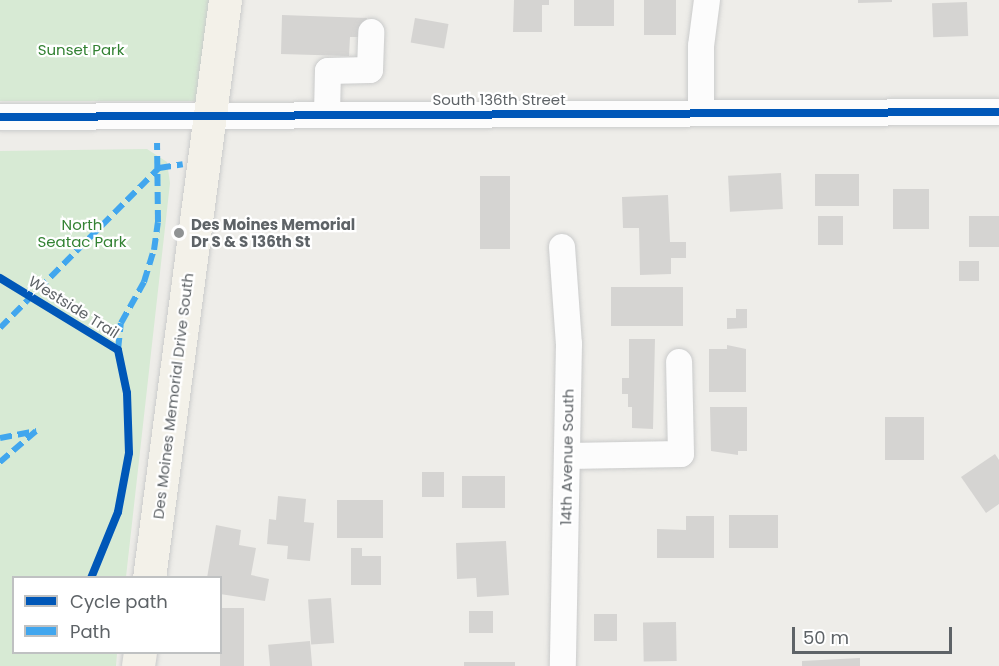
<!DOCTYPE html>
<html>
<head>
<meta charset="utf-8">
<style>
  body { margin:0 }
  #map { position:relative; width:999px; height:666px; overflow:hidden; background:#eeede9; font-family:Poppins,sans-serif }
  div>[style] { position:absolute }
  [style*='--x'] { left:calc(var(--x)*1px); top:calc(var(--y)*1px); width:calc(var(--w)*1px); rotate:calc(var(--a)*1deg) }
  .green>* { inset:0; background:#d7ead4; transform-origin:0 0 }
  .building>* { inset:0; background:#d5d4d2; transform-origin:0 0 }
  .roads { filter:drop-shadow(0 0 2px #cacbcb) drop-shadow(0 0 2px #cacbcb) }
  .minor>* { height:26px; margin:-13px; padding:0 13px; transform-origin:13px; border-radius:13px; background:#fcfcfc }
  .major>* { height:33px; margin:-16.5px; padding:0 16.5px; transform-origin:16.5px; border-radius:16.5px; background:#f3f1e9 }
  .quiet>* { height:6px; margin-top:-3px; transform-origin:0; background:repeating-linear-gradient(90deg,#41a6ee 0 12px,transparent 0 18px) }
  .cycleway>* { height:8px; margin:-4px; padding:0 4px; transform-origin:4px; border-radius:4px; background:#0057b8 }
  .dots>* { width:16px; height:16px; translate:-50% -50%; box-sizing:border-box; border:3px solid #fff; border-radius:50% }
  span { translate:-50% -50%; white-space:nowrap; text-align:center; line-height:1.15; -webkit-text-stroke:4.5px #fff; paint-order:stroke }
  .park-label { font-size:15px; color:#338233 }
  .street-label { font-size:15px; color:#5e6367 }
  .poi-label { font-size:15px; color:#5e6367; font-weight:700 }
  .left { translate:0 -50%; text-align:left }
  .legend { position:absolute; left:12px; top:576px; width:210px; height:78px; box-sizing:border-box; background:#fff; border:2px solid #bfc1c2; margin:0; padding:8px 10px; list-style:none; font-size:18px; color:#5e6367 }
  .legend li { display:flex; align-items:center; gap:12px; height:30px }
  .legend b { width:30px; border:2px solid #bfc1c2 }
  .scale { position:absolute; left:792px; top:627px; width:160px; height:27px; box-sizing:border-box; border:3px solid #5e6367; border-top:0; padding-left:8px; font-size:18px; line-height:21px; white-space:nowrap; color:#5e6367; -webkit-text-stroke:4px #fff; paint-order:stroke }
</style>
</head>
<body>
<div id="map">
  <div class="green">
    <div style="left:0;top:0;width:214px;height:101px"></div>
    <div style="clip-path:polygon(147px 149px,167px 162px,170px 183px,126px 577px,14px 578px,14px 652px,117px 653px,116px 666px,0 666px,0 151px)"></div>
  </div>
  <div class="building">
    <div style="clip-path:polygon(514px 0,549px 0,549px 5px,542px 5px,542px 32px,513px 32px)"></div>
    <div style="left:574px;top:0;width:40px;height:26px"></div>
    <div style="left:644px;top:0;width:32px;height:35px"></div>
    <div style="clip-path:polygon(858px 0,892px 0,892px 2px,858px 3px)"></div>
    <div style="left:967px;top:2px;width:34px;height:35px;rotate:88deg"></div>
    <div style="clip-path:polygon(282px 15px,367px 18px,367px 37px,350px 37px,349px 56px,281px 54px)"></div>
    <div style="left:415px;top:18px;width:34px;height:25px;rotate:10deg"></div>
    <div style="left:781px;top:173px;width:36px;height:53px;rotate:87deg"></div>
    <div style="left:815px;top:174px;width:44px;height:32px"></div>
    <div style="left:480px;top:176px;width:30px;height:73px"></div>
    <div style="left:893px;top:189px;width:36px;height:40px"></div>
    <div style="clip-path:polygon(668px 195px,670px 242px,686px 242px,686px 258px,671px 258px,671px 274px,640px 275px,639px 228px,623px 228px,622px 197px)"></div>
    <div style="left:818px;top:216px;width:25px;height:29px"></div>
    <div style="left:969px;top:216px;width:30px;height:31px"></div>
    <div style="left:959px;top:261px;width:20px;height:20px"></div>
    <div style="left:683px;top:287px;width:39px;height:72px;rotate:90deg"></div>
    <div style="clip-path:polygon(736px 309px,747px 309px,747px 328px,727px 329px,727px 318px,736px 318px)"></div>
    <div style="clip-path:polygon(629px 339px,655px 339px,653px 429px,632px 428px,632px 407px,628px 407px,628px 394px,622px 394px,622px 378px,629px 378px)"></div>
    <div style="clip-path:polygon(727px 345px,746px 349px,746px 392px,709px 392px,709px 349px,727px 349px)"></div>
    <div style="clip-path:polygon(710px 407px,747px 407px,747px 451px,738px 451px,738px 455px,711px 451px)"></div>
    <div style="left:924px;top:417px;width:43px;height:39px;rotate:90deg"></div>
    <div style="clip-path:polygon(995px 454px,999px 460px,999px 504px,986px 513px,961px 477px)"></div>
    <div style="left:422px;top:472px;width:22px;height:25px"></div>
    <div style="left:462px;top:476px;width:43px;height:32px"></div>
    <div style="clip-path:polygon(278px 496px,306px 499px,304px 522px,314px 523px,310px 561px,287px 559px,288px 546px,267px 544px,269px 519px,276px 520px)"></div>
    <div style="left:337px;top:500px;width:46px;height:38px"></div>
    <div style="left:729px;top:515px;width:49px;height:33px"></div>
    <div style="clip-path:polygon(686px 516px,714px 516px,714px 558px,657px 558px,657px 529px,686px 530px)"></div>
    <div style="clip-path:polygon(216px 525px,241px 530px,239px 545px,256px 548px,251px 575px,269px 579px,265px 601px,220px 594px,220px 578px,207px 578px)"></div>
    <div style="clip-path:polygon(506px 541px,509px 595px,477px 597px,476px 578px,457px 579px,456px 543px)"></div>
    <div style="clip-path:polygon(351px 548px,362px 548px,362px 556px,381px 556px,381px 585px,351px 585px)"></div>
    <div style="left:331px;top:598px;width:45px;height:23px;rotate:86deg"></div>
    <div style="left:220px;top:608px;width:24px;height:58px"></div>
    <div style="left:469px;top:611px;width:24px;height:22px"></div>
    <div style="left:594px;top:614px;width:23px;height:27px"></div>
    <div style="left:676px;top:622px;width:39px;height:33px;rotate:89deg"></div>
    <div style="left:310px;top:641px;width:25px;height:42px;rotate:85deg"></div>
    <div style="clip-path:polygon(860px 658px,860px 666px,802px 666px,802px 661px)"></div>
    <div style="left:464px;top:662px;width:51px;height:4px"></div>
  </div>
  <div class="roads">
    <div class="minor">
      <div style="--x:701;--y:113;--w:67;--a:-90"></div>
      <div style="--x:701;--y:46;--w:46;--a:-82.6"></div>
      <div style="--x:327;--y:114;--w:43;--a:-88.7"></div>
      <div style="--x:328;--y:71;--w:42;--a:-1.4"></div>
      <div style="--x:370;--y:70;--w:38;--a:-88"></div>
      <div style="--x:0;--y:117;--w:999;--a:-0.29"></div>
      <div style="--x:562;--y:247;--w:97;--a:85.9"></div>
      <div style="--x:569;--y:344;--w:322;--a:91.1"></div>
      <div style="--x:568;--y:456;--w:113;--a:-1"></div>
      <div style="--x:681;--y:454;--w:92;--a:-91.2"></div>
    </div>
    <div class="major">
      <div style="--x:149;--y:578;--w:583;--a:-82.51"></div>
      <div style="--x:138;--y:666;--w:14;--a:-82"></div>
    </div>
  </div>
  <div class="quiet">
    <div style="--x:0;--y:328;--w:226;--a:-45.2"></div>
    <div style="--x:159;--y:168;--w:24;--a:-9"></div>
    <div style="--x:118;--y:350;--w:27;--a:-84"></div>
    <div style="--x:121;--y:323;--w:47;--a:-60.7"></div>
    <div style="--x:144;--y:282;--w:34;--a:-73"></div>
    <div style="--x:154;--y:250;--w:28;--a:-82"></div>
    <div style="--x:158;--y:222;--w:79;--a:-90.7"></div>
    <div style="--x:0;--y:438;--w:37;--a:-11"></div>
    <div style="--x:36;--y:431;--w:48;--a:139.3"></div>
  </div>
  <div class="cycleway">
    <div style="--x:0;--y:117;--w:999;--a:-0.29"></div>
    <div style="--x:0;--y:278;--w:138;--a:31.4"></div>
    <div style="--x:118;--y:350;--w:44;--a:78.2"></div>
    <div style="--x:127;--y:393;--w:60;--a:88.1"></div>
    <div style="--x:129;--y:453;--w:60;--a:100.6"></div>
    <div style="--x:118;--y:512;--w:71;--a:112.2"></div>
  </div>
  <div class="dots">
    <div style="left:179px;top:233px;background:#909394"></div>
  </div>
  <div class="park-label">
    <span style="left:81px;top:50px">Sunset Park</span>
    <span style="left:82px;top:233px">North<br>Seatac Park</span>
  </div>
  <div class="street-label">
    <span style="left:499px;top:100px">South 136th Street</span>
    <span style="left:74px;top:307px;rotate:32deg">Westside Trail</span>
    <span style="left:173px;top:396px;rotate:-83deg">Des Moines Memorial Drive South</span>
    <span style="left:567px;top:457px;rotate:-89deg">14th Avenue South</span>
  </div>
  <div class="poi-label">
    <span class="left" style="left:191px;top:233px">Des Moines Memorial<br>Dr S &amp; S 136th St</span>
  </div>
  <ul class="legend">
  <li><b style="height:8px;background:#0057b8"></b>Cycle path</li>
  <li><b style="height:8px;background:#41a6ee"></b>Path</li>
  </ul>
  <div class="scale">50 m</div>
</div>
</body>
</html>
